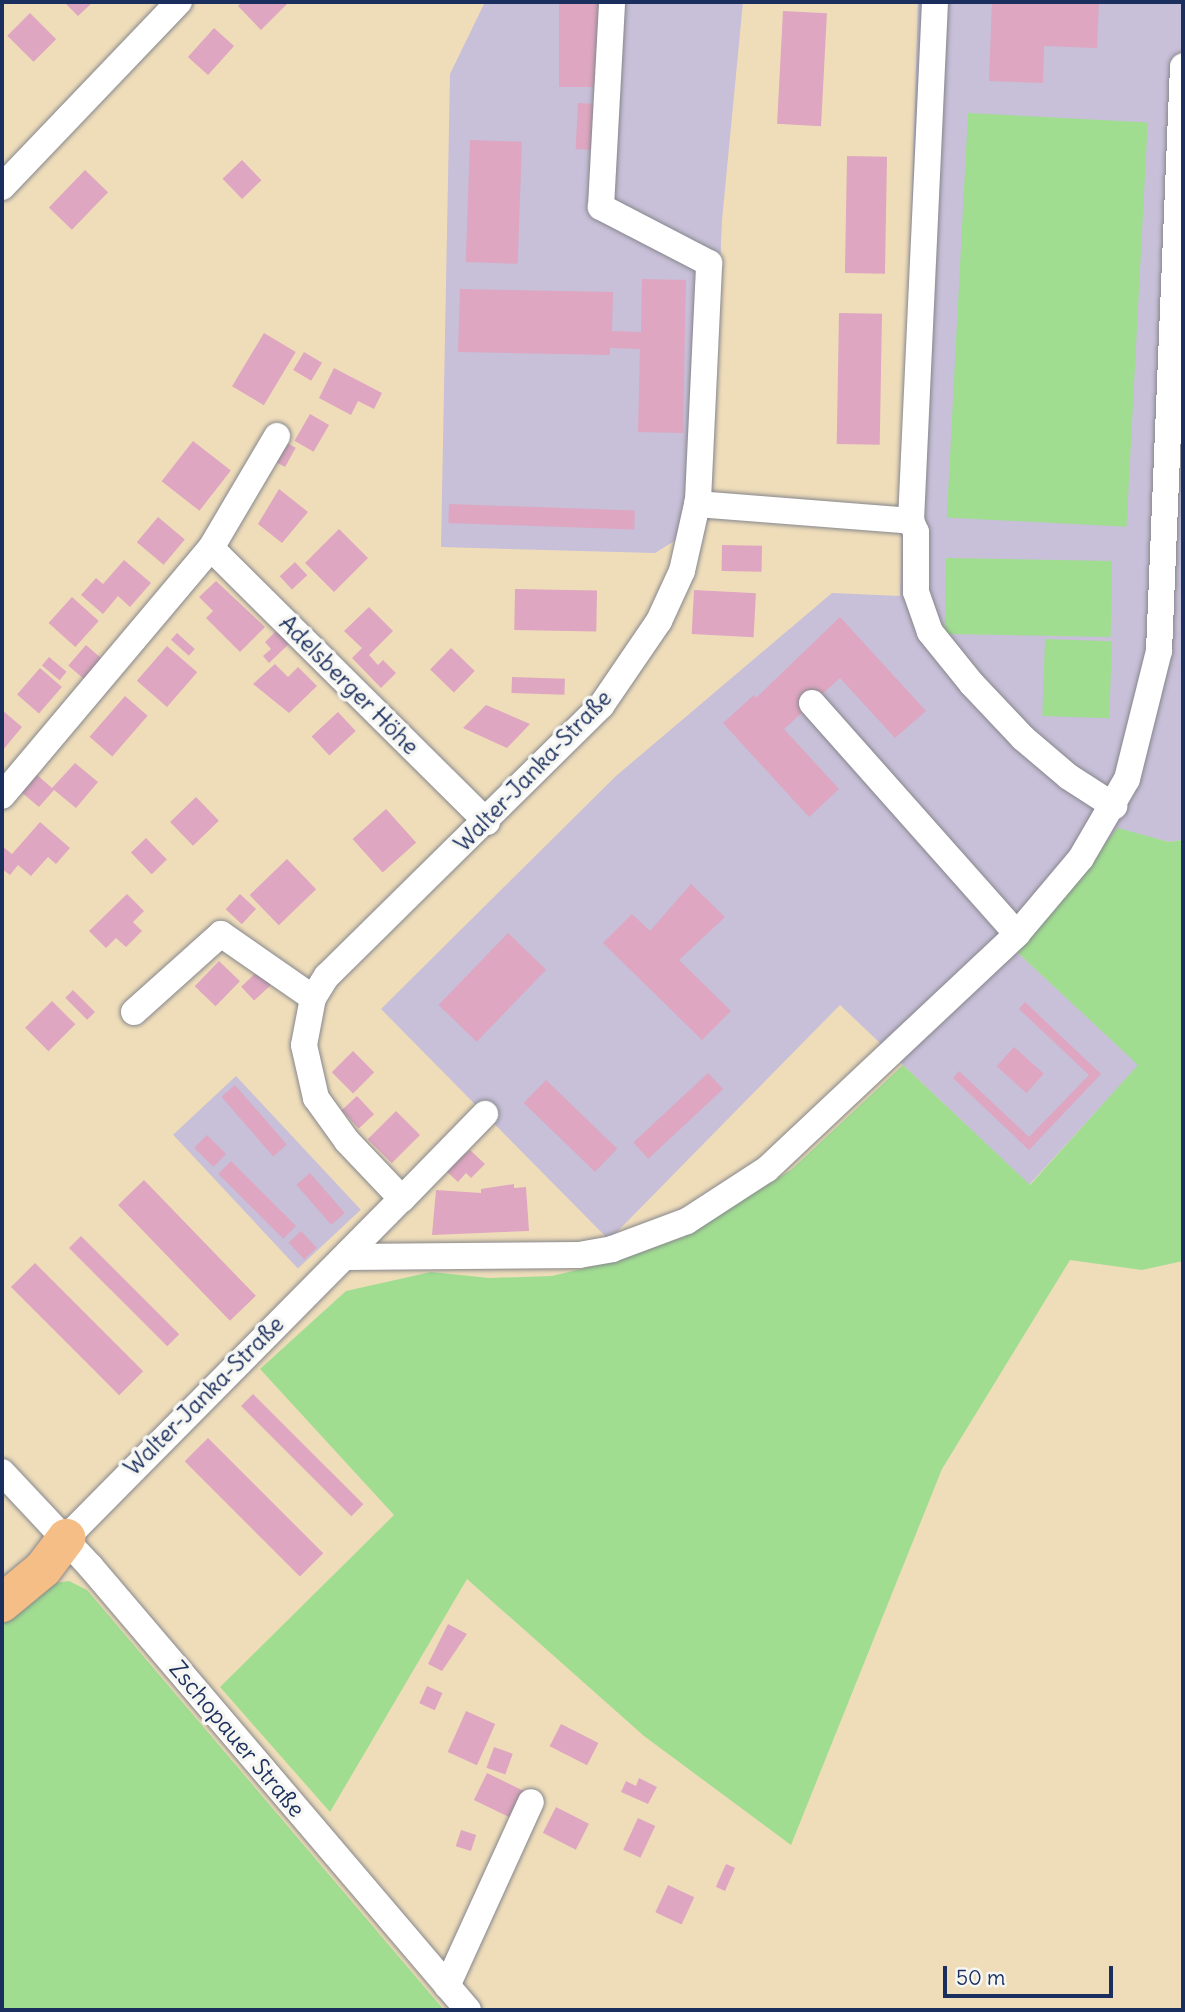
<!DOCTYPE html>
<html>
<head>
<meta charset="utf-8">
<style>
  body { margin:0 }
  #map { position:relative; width:1185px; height:2012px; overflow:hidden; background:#efddba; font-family:Delius,sans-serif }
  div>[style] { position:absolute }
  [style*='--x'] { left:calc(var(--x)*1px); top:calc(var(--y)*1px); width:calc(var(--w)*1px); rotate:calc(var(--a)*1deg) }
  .industrial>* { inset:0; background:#c8bfd8; transform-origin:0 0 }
  .green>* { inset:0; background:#a0dd91; transform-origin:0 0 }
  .building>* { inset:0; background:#dea6c0; transform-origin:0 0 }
  .roads { filter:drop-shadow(0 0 2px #85868c) drop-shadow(0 0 2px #85868c) }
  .minor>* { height:26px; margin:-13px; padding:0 13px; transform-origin:13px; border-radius:13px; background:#fff }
  .highway>* { height:38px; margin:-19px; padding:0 19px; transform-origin:19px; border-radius:19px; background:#f6be87 }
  span { translate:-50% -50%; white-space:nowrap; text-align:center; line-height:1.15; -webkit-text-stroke:7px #f6f6f2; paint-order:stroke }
  .street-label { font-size:23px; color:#1b2f5e }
  .frame { position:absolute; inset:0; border:4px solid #1b2f5e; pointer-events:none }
  .scale { position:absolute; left:943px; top:1966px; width:170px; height:32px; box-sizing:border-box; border:4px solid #1b2f5e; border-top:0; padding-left:9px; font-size:21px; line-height:24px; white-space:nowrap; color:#1b2f5e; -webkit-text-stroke:5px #f6f6f2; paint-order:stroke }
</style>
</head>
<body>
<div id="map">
  <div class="industrial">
    <div style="clip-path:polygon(485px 2px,743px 2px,722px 220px,710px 519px,655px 553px,441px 547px,450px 74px)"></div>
    <div style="clip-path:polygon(918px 2px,1183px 2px,1183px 840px,1169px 842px,1118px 829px,1015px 950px,1139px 1065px,1029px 1185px,840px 1005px,609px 1240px,381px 1009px,616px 776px,832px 593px,900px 596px)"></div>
    <div style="left:236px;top:1076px;width:183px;height:86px;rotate:47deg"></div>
  </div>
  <div class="green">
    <div style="left:968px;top:113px;width:180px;height:405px;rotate:3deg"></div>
    <div style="left:946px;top:558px;width:166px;height:76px;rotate:1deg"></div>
    <div style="left:1045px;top:639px;width:67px;height:77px;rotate:2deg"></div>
    <div style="clip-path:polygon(1118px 828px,1169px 842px,1183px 840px,1183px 1261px,1142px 1270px,1070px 1260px,942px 1469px,791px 1845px,644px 1736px,467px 1579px,330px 1812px,220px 1687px,394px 1515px,260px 1369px,346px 1291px,431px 1272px,489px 1278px,552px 1276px,619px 1260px,684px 1237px,791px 1170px,903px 1065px,1030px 1185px,1138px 1065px,1015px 950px)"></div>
    <div style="clip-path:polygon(69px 1581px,87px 1590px,444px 2010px,2px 2010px,2px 1624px,49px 1584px)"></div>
  </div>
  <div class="building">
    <div style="clip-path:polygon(64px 2px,93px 2px,78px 16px)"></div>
    <div style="clip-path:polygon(242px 2px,285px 2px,287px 4px,261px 30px,238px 6px)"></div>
    <div style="left:559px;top:2px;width:41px;height:85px"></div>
    <div style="clip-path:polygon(992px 2px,1099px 2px,1097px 48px,1044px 46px,1043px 83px,989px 81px)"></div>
    <div style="left:783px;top:11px;width:44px;height:113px;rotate:3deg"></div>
    <div style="left:30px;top:13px;width:37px;height:32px;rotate:45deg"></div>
    <div style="left:214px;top:28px;width:27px;height:39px;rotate:42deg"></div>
    <div style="left:578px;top:103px;width:18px;height:46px;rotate:3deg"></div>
    <div style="left:470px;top:140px;width:52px;height:122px;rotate:2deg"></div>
    <div style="left:847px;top:156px;width:40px;height:117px;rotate:1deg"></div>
    <div style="left:242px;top:160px;width:28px;height:27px;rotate:46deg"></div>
    <div style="left:85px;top:170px;width:32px;height:52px;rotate:44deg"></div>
    <div style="clip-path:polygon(642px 279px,686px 280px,683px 433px,638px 432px,640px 349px,610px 348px,610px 355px,458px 352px,460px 289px,613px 292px,612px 331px,641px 332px)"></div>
    <div style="left:839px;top:313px;width:43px;height:131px;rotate:1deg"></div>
    <div style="left:264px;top:333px;width:37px;height:62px;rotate:31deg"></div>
    <div style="left:304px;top:352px;width:21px;height:21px;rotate:31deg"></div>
    <div style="clip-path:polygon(334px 368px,382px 393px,374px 409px,358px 401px,351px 415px,319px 398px)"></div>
    <div style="left:310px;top:414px;width:22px;height:31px;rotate:30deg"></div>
    <div style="left:193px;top:441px;width:48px;height:51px;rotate:38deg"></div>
    <div style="left:287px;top:443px;width:10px;height:22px;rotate:29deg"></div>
    <div style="clip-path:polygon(279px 489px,308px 512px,282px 543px,258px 524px)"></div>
    <div style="left:449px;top:504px;width:186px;height:19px;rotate:2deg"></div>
    <div style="left:158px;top:517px;width:35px;height:33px;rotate:40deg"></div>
    <div style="left:339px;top:529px;width:41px;height:48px;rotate:45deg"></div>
    <div style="left:722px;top:545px;width:40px;height:26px;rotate:1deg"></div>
    <div style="clip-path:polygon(124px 560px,151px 583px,130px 607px,118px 596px,103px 614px,81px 595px,96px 578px,103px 584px)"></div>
    <div style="left:295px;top:562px;width:18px;height:21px;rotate:47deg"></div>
    <div style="clip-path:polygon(216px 581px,265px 627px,240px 652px,206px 618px,213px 611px,199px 597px)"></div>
    <div style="left:515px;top:589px;width:82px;height:41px;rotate:1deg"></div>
    <div style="left:694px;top:590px;width:62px;height:44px;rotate:3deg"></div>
    <div style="left:72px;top:597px;width:36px;height:35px;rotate:42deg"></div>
    <div style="clip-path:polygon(369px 607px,393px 631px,369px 655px,378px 665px,383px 660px,396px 673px,381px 688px,352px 658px,362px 648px,344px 631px)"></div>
    <div style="clip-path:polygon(840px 617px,926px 711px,895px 738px,840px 678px,784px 729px,839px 789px,809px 817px,723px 723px,754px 695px,756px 698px)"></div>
    <div style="clip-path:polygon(277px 630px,290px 643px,269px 663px,263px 656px,271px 649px,265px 642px)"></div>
    <div style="left:177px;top:633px;width:24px;height:9px;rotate:42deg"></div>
    <div style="left:86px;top:645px;width:21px;height:27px;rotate:41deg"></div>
    <div style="left:167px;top:646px;width:40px;height:46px;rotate:41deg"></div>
    <div style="left:451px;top:648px;width:33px;height:30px;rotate:44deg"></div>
    <div style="left:49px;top:657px;width:23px;height:11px;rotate:40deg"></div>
    <div style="clip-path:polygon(275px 664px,288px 677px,298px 667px,317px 686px,289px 713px,253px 684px)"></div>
    <div style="left:40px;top:668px;width:29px;height:35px;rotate:41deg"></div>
    <div style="left:512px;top:677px;width:53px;height:16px;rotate:2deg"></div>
    <div style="left:125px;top:696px;width:30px;height:54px;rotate:41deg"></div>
    <div style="clip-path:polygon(486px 705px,530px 724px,507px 748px,463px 728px)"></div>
    <div style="clip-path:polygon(2px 710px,22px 727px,2px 751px)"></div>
    <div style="left:338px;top:712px;width:26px;height:36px;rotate:47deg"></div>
    <div style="clip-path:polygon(75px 763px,98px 782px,76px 808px,54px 790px,39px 807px,21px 792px,36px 774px,52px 788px)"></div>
    <div style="left:196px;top:797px;width:33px;height:36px;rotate:46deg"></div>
    <div style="left:386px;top:809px;width:45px;height:45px;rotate:48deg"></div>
    <div style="clip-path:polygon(40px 822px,70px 848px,56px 864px,48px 857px,31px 876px,18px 865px,10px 875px,2px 869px,2px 846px,12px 854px)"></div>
    <div style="left:146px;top:838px;width:30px;height:21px;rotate:46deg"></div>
    <div style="left:287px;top:859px;width:42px;height:52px;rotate:46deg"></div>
    <div style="clip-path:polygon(691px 884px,725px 917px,679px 960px,731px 1011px,702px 1040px,603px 943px,632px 914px,650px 931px)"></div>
    <div style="clip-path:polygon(127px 894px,144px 911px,133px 922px,142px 931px,126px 947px,116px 938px,106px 948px,89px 931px)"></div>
    <div style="left:240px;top:894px;width:22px;height:21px;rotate:43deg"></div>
    <div style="left:508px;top:933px;width:53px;height:100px;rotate:44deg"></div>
    <div style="left:219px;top:961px;width:29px;height:35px;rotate:44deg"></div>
    <div style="left:258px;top:971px;width:19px;height:23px;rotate:47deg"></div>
    <div style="left:73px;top:990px;width:31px;height:11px;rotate:45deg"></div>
    <div style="left:52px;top:1001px;width:33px;height:38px;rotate:45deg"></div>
    <div style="clip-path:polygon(1025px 1002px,1101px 1074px,1029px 1150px,953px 1078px,959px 1071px,1029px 1137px,1089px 1075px,1019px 1009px)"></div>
    <div style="left:1014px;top:1047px;width:40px;height:26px;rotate:42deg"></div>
    <div style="left:353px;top:1051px;width:30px;height:30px;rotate:45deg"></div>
    <div style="left:708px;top:1073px;width:22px;height:102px;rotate:47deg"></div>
    <div style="left:546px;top:1080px;width:99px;height:32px;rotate:44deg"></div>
    <div style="left:235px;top:1085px;width:79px;height:18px;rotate:49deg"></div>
    <div style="left:357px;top:1096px;width:25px;height:21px;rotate:47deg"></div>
    <div style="left:396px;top:1111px;width:34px;height:40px;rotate:45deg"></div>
    <div style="left:207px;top:1135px;width:27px;height:18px;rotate:45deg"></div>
    <div style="clip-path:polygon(470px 1150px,485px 1164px,471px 1178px,466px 1173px,458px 1182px,445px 1170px)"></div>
    <div style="left:231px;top:1161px;width:92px;height:18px;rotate:45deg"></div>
    <div style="left:310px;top:1173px;width:53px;height:18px;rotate:49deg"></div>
    <div style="left:144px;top:1180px;width:161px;height:36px;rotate:46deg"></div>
    <div style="clip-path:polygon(514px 1184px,514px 1188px,526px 1187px,529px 1231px,432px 1235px,436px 1190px,481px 1193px,481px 1189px)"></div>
    <div style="left:301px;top:1231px;width:23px;height:17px;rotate:47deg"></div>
    <div style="left:81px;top:1236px;width:139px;height:17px;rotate:45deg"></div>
    <div style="left:35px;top:1263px;width:153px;height:34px;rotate:45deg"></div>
    <div style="left:253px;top:1394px;width:156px;height:17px;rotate:45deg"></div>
    <div style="left:208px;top:1438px;width:163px;height:33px;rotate:45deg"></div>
    <div style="clip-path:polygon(448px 1624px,467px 1634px,442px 1671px,428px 1664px)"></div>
    <div style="left:427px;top:1686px;width:17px;height:19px;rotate:24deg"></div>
    <div style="left:466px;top:1711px;width:32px;height:45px;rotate:24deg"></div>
    <div style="left:561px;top:1724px;width:42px;height:25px;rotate:27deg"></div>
    <div style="left:494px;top:1747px;width:20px;height:22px;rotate:20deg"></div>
    <div style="left:487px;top:1773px;width:46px;height:30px;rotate:26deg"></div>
    <div style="clip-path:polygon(639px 1778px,657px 1787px,648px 1804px,621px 1792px,626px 1781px,636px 1786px)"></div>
    <div style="left:556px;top:1807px;width:37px;height:29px;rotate:27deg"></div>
    <div style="left:638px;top:1818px;width:19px;height:35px;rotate:25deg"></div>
    <div style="left:461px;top:1830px;width:16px;height:17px;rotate:18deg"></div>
    <div style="left:726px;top:1864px;width:10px;height:25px;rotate:24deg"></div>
    <div style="left:668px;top:1885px;width:29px;height:30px;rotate:25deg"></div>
  </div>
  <div class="roads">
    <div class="minor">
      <div style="--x:935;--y:2;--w:520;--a:92.65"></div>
      <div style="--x:911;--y:521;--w:12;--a:66"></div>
      <div style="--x:916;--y:532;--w:60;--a:90"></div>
      <div style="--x:916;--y:592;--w:42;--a:70.7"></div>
      <div style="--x:930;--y:632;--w:67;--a:51.1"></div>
      <div style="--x:972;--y:684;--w:74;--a:46.6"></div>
      <div style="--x:1023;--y:738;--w:60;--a:40.3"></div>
      <div style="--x:1069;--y:777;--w:54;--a:32.8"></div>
      <div style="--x:2;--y:187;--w:256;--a:-46.3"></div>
      <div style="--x:697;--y:504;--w:215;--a:4.5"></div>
      <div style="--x:211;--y:548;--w:389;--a:44.8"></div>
      <div style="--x:812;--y:703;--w:309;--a:48.4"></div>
      <div style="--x:2;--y:796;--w:324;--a:-49.9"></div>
      <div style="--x:211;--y:548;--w:130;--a:-59.5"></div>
      <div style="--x:134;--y:1012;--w:117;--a:-41.9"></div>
      <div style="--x:221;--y:934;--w:112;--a:34.8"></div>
      <div style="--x:402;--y:1199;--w:119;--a:-45.7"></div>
      <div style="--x:345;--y:1257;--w:234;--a:-0.5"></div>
      <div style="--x:579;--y:1255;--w:34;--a:-10"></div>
      <div style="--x:612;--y:1249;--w:80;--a:-20.5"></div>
      <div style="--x:687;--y:1221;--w:95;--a:-33"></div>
      <div style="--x:767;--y:1169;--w:343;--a:-43.2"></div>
      <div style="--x:1017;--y:934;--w:99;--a:-49.9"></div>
      <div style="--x:1081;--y:858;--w:91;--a:-59.8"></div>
      <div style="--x:1127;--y:779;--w:132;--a:-76"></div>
      <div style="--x:1159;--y:651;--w:585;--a:-87.65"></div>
      <div style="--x:2;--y:1472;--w:129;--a:46.9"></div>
      <div style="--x:90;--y:1566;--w:583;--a:49.59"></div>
      <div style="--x:66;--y:1538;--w:477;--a:-45.3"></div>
      <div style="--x:402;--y:1199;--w:80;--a:-133.5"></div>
      <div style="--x:347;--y:1141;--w:53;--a:-125.8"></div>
      <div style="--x:316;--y:1098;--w:54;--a:-102.8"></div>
      <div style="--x:304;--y:1045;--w:48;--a:-79.2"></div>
      <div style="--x:313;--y:998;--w:26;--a:-58"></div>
      <div style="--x:327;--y:976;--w:385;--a:-44.6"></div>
      <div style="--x:601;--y:706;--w:103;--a:-55.7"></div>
      <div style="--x:659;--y:621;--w:55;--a:-65.3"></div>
      <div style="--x:682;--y:571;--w:73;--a:-77.3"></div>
      <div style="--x:698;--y:500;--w:237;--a:-87.3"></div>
      <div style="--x:709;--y:263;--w:122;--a:-152.6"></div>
      <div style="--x:601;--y:207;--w:205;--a:-86.9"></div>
      <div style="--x:447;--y:1986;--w:202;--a:-65.5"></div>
    </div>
    <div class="highway">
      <div style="--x:2;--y:1603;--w:53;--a:-39.7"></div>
      <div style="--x:43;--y:1569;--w:39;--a:-53"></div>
    </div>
  </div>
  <div class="street-label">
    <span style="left:349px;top:685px;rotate:45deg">Adelsberger Höhe</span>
    <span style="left:533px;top:771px;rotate:-46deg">Walter-Janka-Straße</span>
    <span style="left:204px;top:1396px;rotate:-45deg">Walter-Janka-Straße</span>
    <span style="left:237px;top:1739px;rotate:50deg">Zschopauer Straße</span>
  </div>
  <div class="frame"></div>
  <div class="scale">50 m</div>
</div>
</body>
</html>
